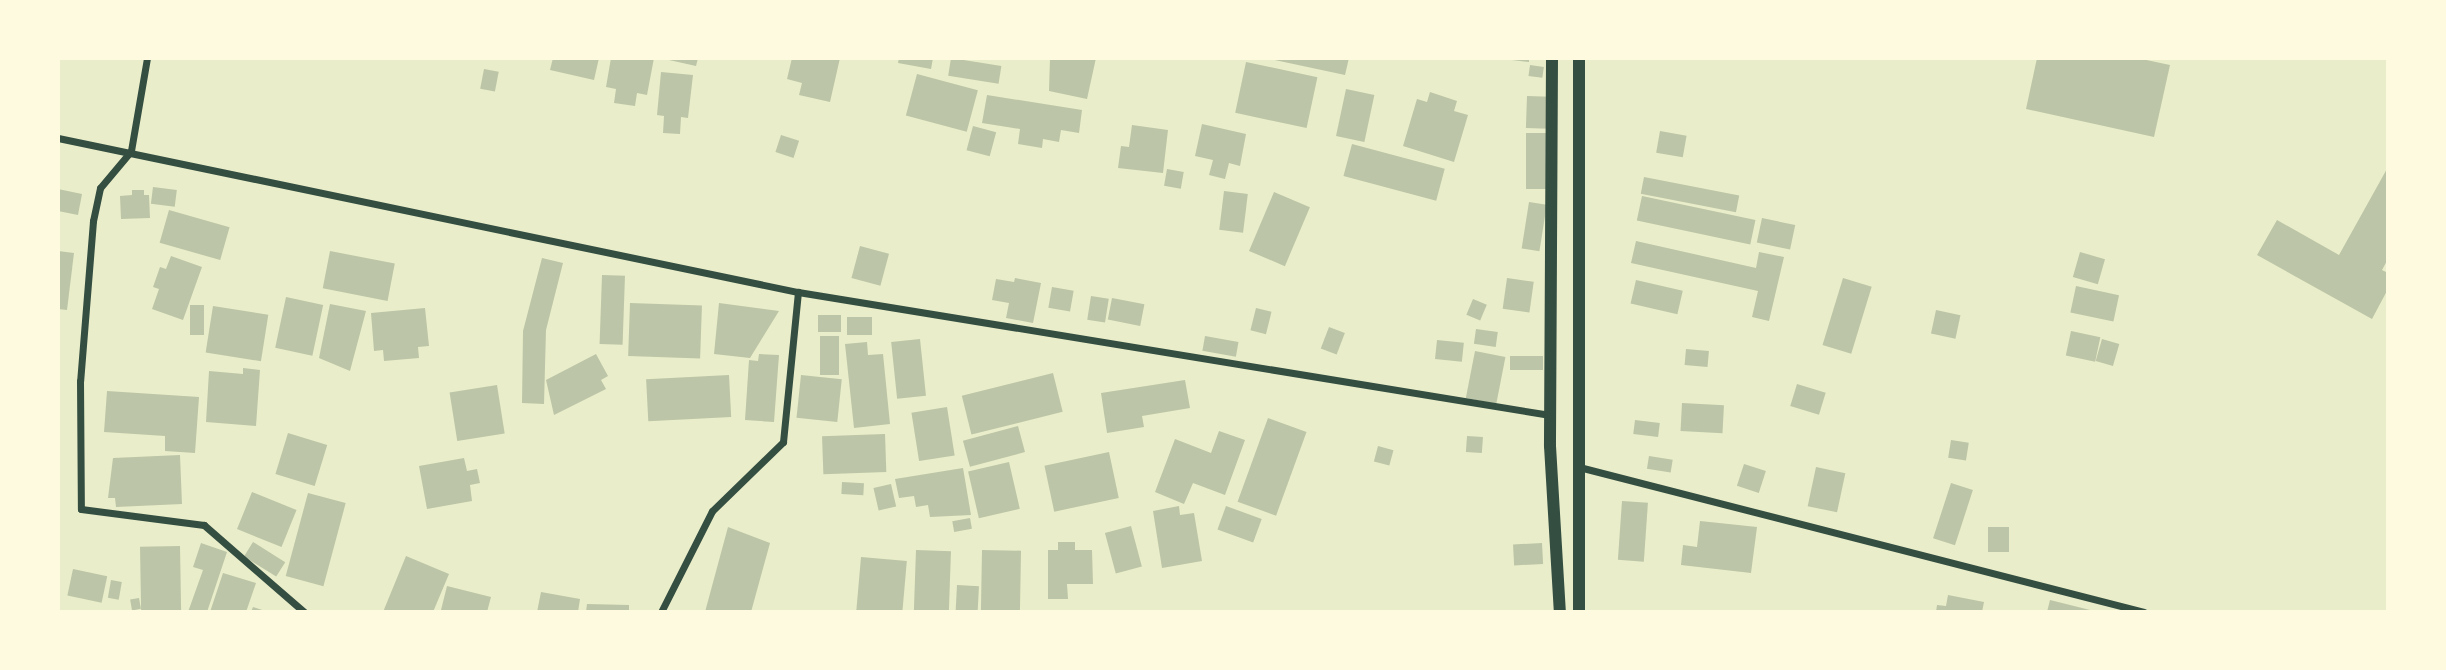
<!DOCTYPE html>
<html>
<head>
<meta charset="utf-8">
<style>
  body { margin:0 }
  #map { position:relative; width:2446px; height:670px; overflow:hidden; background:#e9edc9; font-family:"Source Sans 3",sans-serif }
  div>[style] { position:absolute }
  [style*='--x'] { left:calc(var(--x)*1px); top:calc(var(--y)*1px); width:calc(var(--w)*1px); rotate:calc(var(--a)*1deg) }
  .building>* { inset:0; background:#bcc5a7; transform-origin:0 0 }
  .minor>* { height:7px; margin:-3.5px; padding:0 3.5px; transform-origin:3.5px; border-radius:3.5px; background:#344e41 }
  .tertiary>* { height:12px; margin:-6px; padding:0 6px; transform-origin:6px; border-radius:6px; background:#344e41 }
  span { translate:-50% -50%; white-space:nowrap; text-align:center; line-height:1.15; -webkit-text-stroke:5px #fefae0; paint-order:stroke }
  .frame { position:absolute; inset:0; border:60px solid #fefae0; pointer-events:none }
</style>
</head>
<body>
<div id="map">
  <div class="building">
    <div style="clip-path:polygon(553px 58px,599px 58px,594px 80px,550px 70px)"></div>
    <div style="clip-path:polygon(611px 58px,654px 58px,647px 95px,637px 93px,635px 106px,614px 103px,616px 89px,606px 87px)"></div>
    <div style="clip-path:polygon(660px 58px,698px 58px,696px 66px)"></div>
    <div style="clip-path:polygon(792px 58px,840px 58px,830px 102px,799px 95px,802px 83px,787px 79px)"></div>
    <div style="clip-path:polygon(899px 58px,933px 58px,931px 69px,898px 63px)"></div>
    <div style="left:951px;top:58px;width:51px;height:18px;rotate:9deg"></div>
    <div style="clip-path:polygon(1050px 58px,1096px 58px,1087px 99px,1049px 91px)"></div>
    <div style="clip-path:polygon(1265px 58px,1349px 58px,1345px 75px)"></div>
    <div style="clip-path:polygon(1496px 58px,1529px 58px,1529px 62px)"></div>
    <div style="clip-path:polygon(2037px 58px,2137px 58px,2170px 65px,2154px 137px,2026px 109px)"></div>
    <div style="left:1246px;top:62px;width:73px;height:52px;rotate:12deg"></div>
    <div style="left:1530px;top:65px;width:14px;height:11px;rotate:8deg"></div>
    <div style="left:484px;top:69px;width:15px;height:20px;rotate:11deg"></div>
    <div style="clip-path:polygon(661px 72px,693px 75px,688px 118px,681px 117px,680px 134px,663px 133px,664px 116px,657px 115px)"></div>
    <div style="left:917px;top:74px;width:63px;height:43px;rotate:15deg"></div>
    <div style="left:1346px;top:89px;width:29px;height:48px;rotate:12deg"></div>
    <div style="clip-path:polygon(1430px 92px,1457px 101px,1454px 111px,1468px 115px,1454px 162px,1403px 146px,1417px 99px,1427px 102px)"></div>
    <div style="clip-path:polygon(987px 95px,1082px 110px,1079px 133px,1061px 130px,1059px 142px,1043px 139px,1042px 148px,1018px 144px,1020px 129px,982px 123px)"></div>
    <div style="left:1527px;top:96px;width:23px;height:32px;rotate:2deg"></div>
    <div style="clip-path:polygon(1202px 124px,1246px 134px,1240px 166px,1229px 163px,1225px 179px,1209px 175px,1213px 160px,1195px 156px)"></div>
    <div style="clip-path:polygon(1132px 125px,1168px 130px,1163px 173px,1118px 168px,1121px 146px,1129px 147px)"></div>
    <div style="left:973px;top:126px;width:24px;height:25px;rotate:15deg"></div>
    <div style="left:1660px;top:131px;width:27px;height:22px;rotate:10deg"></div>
    <div style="left:1526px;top:133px;width:25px;height:56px"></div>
    <div style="left:781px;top:135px;width:19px;height:18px;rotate:18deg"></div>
    <div style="left:1352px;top:144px;width:96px;height:33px;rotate:15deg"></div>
    <div style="clip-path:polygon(2388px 167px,2388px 259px,2382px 270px,2388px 273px,2388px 289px,2372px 319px,2257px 255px,2277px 220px,2339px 255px)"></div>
    <div style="left:1167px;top:169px;width:17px;height:17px;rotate:10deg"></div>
    <div style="left:1644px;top:177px;width:97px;height:17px;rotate:11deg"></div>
    <div style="left:153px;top:187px;width:24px;height:17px;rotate:7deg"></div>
    <div style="clip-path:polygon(58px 189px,82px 194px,78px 215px,58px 211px)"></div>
    <div style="clip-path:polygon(132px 190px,144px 190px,144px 195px,149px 195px,150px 218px,121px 219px,120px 196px,132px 195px)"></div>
    <div style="left:1224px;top:191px;width:24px;height:39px;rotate:7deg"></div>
    <div style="left:1274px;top:192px;width:39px;height:64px;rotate:23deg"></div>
    <div style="left:1642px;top:196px;width:116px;height:25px;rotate:12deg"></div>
    <div style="left:1529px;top:202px;width:18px;height:47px;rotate:9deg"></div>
    <div style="left:169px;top:210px;width:63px;height:34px;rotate:16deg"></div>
    <div style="left:1762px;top:218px;width:34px;height:25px;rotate:12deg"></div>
    <div style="clip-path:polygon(1636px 241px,1756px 268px,1759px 252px,1784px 257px,1769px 321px,1752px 317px,1758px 291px,1631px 263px)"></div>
    <div style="left:860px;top:246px;width:30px;height:33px;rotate:15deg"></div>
    <div style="clip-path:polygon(58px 251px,74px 253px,67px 310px,58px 309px)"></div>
    <div style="left:330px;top:251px;width:66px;height:38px;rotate:11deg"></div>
    <div style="left:2080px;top:252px;width:26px;height:26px;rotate:16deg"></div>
    <div style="clip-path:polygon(171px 256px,202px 267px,183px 320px,152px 309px,159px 289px,153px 287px,160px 267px,166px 269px)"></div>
    <div style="clip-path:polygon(542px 258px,563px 263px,546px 330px,544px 404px,522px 403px,523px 331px)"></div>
    <div style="left:602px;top:275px;width:23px;height:69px;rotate:2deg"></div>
    <div style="clip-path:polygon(1015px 278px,1041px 283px,1033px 323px,1006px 318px,1009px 303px,992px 300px,996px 279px,1014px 282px)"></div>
    <div style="left:1507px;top:278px;width:27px;height:31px;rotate:8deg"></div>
    <div style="left:1843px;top:278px;width:30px;height:70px;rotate:17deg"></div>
    <div style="left:1636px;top:280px;width:48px;height:24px;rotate:13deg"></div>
    <div style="left:2076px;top:286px;width:44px;height:27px;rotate:12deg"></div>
    <div style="left:1052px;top:287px;width:22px;height:21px;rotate:10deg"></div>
    <div style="left:1091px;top:296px;width:18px;height:24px;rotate:9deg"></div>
    <div style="left:286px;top:297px;width:38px;height:52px;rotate:12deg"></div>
    <div style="left:1112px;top:298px;width:33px;height:22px;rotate:11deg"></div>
    <div style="left:1473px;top:299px;width:15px;height:17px;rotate:23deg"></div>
    <div style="left:630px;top:303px;width:72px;height:53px;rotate:2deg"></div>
    <div style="clip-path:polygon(719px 303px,779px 311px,750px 358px,714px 354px)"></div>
    <div style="clip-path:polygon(330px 304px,366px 311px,350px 371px,319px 358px)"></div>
    <div style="left:190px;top:305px;width:14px;height:30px"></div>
    <div style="left:213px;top:306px;width:56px;height:47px;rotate:9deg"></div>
    <div style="clip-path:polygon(425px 308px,429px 346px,418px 347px,419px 358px,384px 361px,383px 350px,374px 351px,371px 313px)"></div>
    <div style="left:1256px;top:308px;width:16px;height:23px;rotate:14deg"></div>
    <div style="left:1936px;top:310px;width:25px;height:24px;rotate:12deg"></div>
    <div style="left:818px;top:315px;width:23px;height:17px"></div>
    <div style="left:847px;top:317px;width:25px;height:18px"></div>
    <div style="left:1329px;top:327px;width:17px;height:23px;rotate:21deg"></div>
    <div style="left:1476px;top:329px;width:22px;height:15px;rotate:8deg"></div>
    <div style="left:2071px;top:331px;width:30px;height:25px;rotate:12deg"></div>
    <div style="left:820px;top:336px;width:19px;height:39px"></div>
    <div style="left:1205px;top:336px;width:34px;height:15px;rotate:10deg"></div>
    <div style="left:920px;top:339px;width:57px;height:29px;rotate:84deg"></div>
    <div style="left:2102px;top:339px;width:18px;height:23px;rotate:16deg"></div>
    <div style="left:1437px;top:340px;width:27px;height:19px;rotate:6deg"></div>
    <div style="clip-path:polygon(867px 342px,868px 355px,883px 354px,890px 424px,854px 428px,845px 344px)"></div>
    <div style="left:1686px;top:349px;width:23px;height:16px;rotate:5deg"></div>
    <div style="left:1475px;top:351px;width:31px;height:48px;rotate:11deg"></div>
    <div style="clip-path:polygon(596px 354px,608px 376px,601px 380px,606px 389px,554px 415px,546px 380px)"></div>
    <div style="clip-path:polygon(759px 354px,779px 355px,774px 422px,745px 420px,749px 360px,758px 361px)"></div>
    <div style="left:1543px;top:356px;width:14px;height:33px;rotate:90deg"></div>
    <div style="clip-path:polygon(243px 368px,260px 370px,256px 426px,206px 422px,209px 371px,243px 374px)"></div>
    <div style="left:1053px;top:373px;width:40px;height:94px;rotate:76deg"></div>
    <div style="left:729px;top:375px;width:42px;height:83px;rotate:87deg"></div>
    <div style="left:801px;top:375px;width:41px;height:43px;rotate:6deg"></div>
    <div style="clip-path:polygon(1185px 380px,1190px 408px,1142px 416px,1144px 427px,1107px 433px,1101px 393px)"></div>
    <div style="left:1797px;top:384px;width:30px;height:23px;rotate:17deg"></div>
    <div style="left:497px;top:385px;width:49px;height:48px;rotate:81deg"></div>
    <div style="clip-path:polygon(107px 391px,199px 397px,195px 453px,165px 451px,165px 436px,104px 432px)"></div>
    <div style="left:1682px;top:403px;width:42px;height:28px;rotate:3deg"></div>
    <div style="left:947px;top:407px;width:49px;height:36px;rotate:81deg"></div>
    <div style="left:1268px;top:418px;width:41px;height:89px;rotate:20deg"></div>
    <div style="left:1635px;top:420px;width:25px;height:14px;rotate:7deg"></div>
    <div style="left:1018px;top:426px;width:27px;height:57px;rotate:75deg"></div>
    <div style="clip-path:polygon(1219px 431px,1245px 440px,1225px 495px,1193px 483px,1184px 504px,1155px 492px,1175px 439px,1211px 453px)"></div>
    <div style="left:288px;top:433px;width:41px;height:43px;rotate:17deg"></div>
    <div style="left:885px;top:434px;width:38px;height:63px;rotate:88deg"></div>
    <div style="left:1467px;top:436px;width:16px;height:16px;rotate:4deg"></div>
    <div style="left:1951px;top:440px;width:18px;height:18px;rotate:9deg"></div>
    <div style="left:1378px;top:446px;width:16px;height:16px;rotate:15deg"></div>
    <div style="left:1109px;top:452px;width:47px;height:66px;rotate:78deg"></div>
    <div style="clip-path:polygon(180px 455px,182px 504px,116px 507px,115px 498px,108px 498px,113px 458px)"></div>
    <div style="left:1649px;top:456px;width:24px;height:13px;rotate:9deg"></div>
    <div style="clip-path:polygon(464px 458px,467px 471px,477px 469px,480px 483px,470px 485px,472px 501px,427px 509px,419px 466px)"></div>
    <div style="left:1009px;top:462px;width:48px;height:42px;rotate:77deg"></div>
    <div style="left:1744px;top:464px;width:23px;height:23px;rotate:18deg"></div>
    <div style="left:1816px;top:467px;width:30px;height:40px;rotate:12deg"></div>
    <div style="clip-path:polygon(963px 468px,971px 515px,930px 517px,928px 505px,916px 507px,914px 496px,899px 498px,895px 479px)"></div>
    <div style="left:842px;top:482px;width:22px;height:12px;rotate:3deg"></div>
    <div style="left:1951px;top:483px;width:23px;height:58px;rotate:18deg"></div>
    <div style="left:891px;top:484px;width:23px;height:18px;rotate:77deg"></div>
    <div style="left:252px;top:492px;width:48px;height:40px;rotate:22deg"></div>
    <div style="left:308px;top:493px;width:39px;height:86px;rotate:15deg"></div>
    <div style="left:1622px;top:501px;width:26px;height:59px;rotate:4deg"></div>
    <div style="clip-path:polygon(1179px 506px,1180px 515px,1194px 513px,1202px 561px,1162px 568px,1153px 511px)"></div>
    <div style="left:1226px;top:506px;width:38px;height:25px;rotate:20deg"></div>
    <div style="left:970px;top:518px;width:11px;height:18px;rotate:80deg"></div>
    <div style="clip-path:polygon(1700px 521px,1757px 527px,1751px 573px,1681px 565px,1683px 545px,1697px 547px)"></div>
    <div style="left:1131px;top:526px;width:42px;height:27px;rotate:75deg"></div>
    <div style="clip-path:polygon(728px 527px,770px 543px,751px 612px,705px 612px)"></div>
    <div style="left:1988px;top:527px;width:21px;height:25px"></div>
    <div style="left:253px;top:542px;width:38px;height:17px;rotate:32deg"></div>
    <div style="clip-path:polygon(1058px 542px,1075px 542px,1075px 550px,1092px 550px,1093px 584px,1067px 584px,1068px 599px,1048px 599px,1048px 550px,1058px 550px)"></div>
    <div style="clip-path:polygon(201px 543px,227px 552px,207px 612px,188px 612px,203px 570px,193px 567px)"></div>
    <div style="left:1542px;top:543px;width:21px;height:29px;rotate:87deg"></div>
    <div style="left:180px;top:546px;width:66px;height:40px;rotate:89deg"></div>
    <div style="left:916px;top:550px;width:35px;height:62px;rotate:2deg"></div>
    <div style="left:982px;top:550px;width:39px;height:62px;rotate:1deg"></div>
    <div style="clip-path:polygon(406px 556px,449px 574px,433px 612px,383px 612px)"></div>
    <div style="left:861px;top:557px;width:46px;height:55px;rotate:5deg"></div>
    <div style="left:73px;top:569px;width:35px;height:27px;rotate:12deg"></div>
    <div style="clip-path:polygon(223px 573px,256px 583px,246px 612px,210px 612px)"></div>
    <div style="left:111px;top:580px;width:11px;height:18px;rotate:10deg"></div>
    <div style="left:957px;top:585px;width:22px;height:27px;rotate:3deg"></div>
    <div style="clip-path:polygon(447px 586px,491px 597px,487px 612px,441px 610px)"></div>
    <div style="clip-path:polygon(541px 592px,580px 599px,578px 612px,537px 612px)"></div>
    <div style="clip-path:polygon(1948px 595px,1984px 602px,1982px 612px,1936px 612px,1937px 605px,1946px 606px)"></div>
    <div style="left:139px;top:598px;width:11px;height:9px;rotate:80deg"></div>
    <div style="clip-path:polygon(2050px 600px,2090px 610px,2090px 612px,2047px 612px)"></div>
    <div style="clip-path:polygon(587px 604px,629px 605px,629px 612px,586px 612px)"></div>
    <div style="clip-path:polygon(253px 607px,268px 612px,251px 612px)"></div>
  </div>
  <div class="minor">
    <div style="--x:147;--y:58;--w:94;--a:99.8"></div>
    <div style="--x:131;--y:151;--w:48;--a:130"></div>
    <div style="--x:100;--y:188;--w:34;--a:102"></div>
    <div style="--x:93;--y:221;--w:161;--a:94.6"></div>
    <div style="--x:80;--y:381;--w:128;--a:89.6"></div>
    <div style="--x:81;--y:509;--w:124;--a:7.4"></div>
    <div style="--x:204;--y:525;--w:133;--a:41"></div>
    <div style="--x:58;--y:138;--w:756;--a:11.76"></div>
    <div style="--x:798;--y:292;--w:762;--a:9.29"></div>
    <div style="--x:1579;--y:467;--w:583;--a:14.39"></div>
    <div style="--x:661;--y:612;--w:113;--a:-63.2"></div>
    <div style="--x:712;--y:511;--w:99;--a:-44.2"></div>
    <div style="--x:783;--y:442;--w:151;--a:-84.3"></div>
  </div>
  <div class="tertiary">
    <div style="--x:1552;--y:58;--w:388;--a:90.3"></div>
    <div style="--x:1550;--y:446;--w:166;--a:86.6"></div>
    <div style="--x:1579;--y:58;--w:554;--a:90"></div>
  </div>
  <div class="frame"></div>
</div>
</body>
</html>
